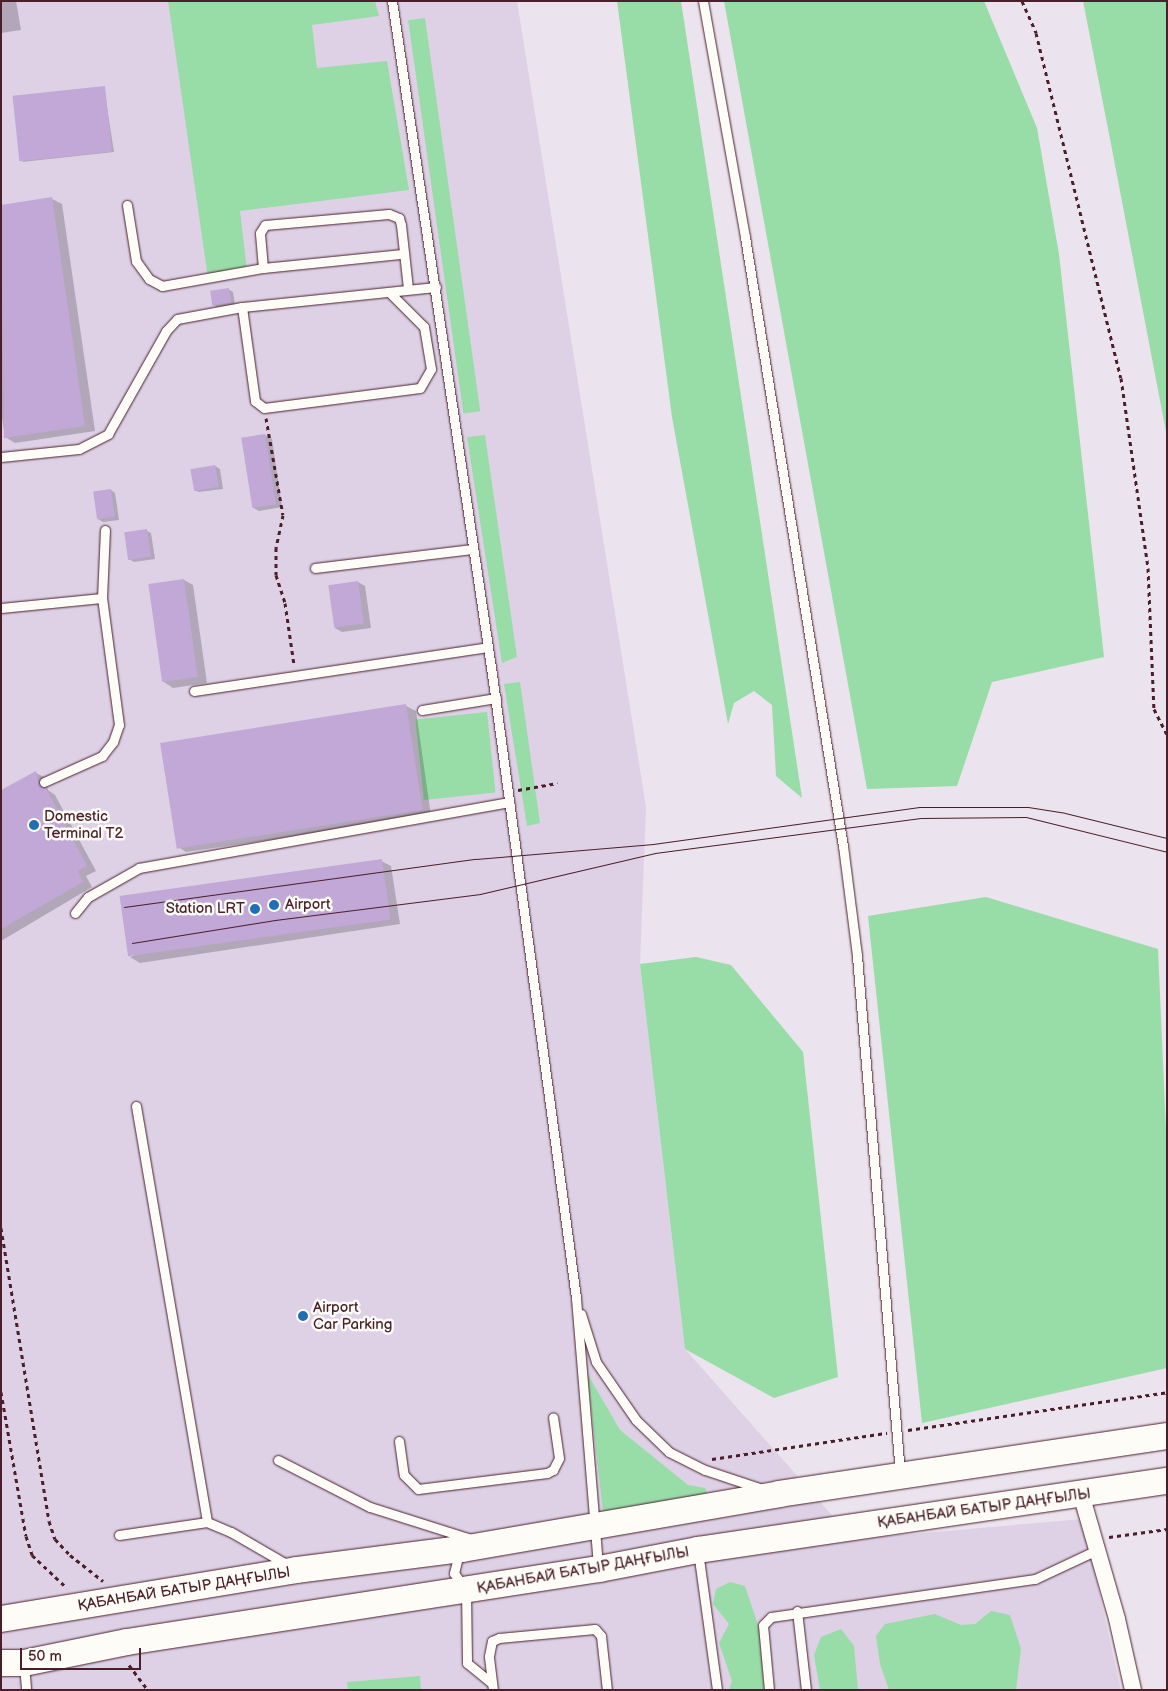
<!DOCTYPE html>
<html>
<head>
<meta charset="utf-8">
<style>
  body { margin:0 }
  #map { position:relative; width:1168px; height:1691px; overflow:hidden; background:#ebe3ed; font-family:"Balsamiq Sans",sans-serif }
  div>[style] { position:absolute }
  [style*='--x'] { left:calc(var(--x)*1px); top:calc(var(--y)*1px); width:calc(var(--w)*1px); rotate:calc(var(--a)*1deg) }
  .built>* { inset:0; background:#ded1e6 }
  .green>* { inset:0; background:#98dca8; transform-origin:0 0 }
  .shadow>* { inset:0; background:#0003 }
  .building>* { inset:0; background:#c1a8d6; transform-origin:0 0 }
  .path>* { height:3px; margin-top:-1.5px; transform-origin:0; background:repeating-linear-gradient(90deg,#4a1f2b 0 4px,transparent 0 8px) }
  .roads { filter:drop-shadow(0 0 1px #4a1f2b) drop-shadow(0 0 1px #4a1f2b) }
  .lane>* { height:9px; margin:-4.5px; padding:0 4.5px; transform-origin:4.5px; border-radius:4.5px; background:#fdfcf7 }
  .street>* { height:16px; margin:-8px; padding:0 8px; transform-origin:8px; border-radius:8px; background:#fdfcf7 }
  .primary>* { height:26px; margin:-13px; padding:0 13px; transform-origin:13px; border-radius:13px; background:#fdfcf7 }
  .tram>* { height:1px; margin:-0.5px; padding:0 0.5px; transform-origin:0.5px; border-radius:0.5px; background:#4a1f2b }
  .dots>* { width:14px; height:14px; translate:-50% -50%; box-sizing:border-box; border:2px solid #fdfcf7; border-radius:50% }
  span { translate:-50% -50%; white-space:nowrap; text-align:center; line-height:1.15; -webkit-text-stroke:5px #fdfcf7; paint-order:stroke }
  .poi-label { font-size:15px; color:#4a1f2b }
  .left { translate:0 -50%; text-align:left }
  .right { translate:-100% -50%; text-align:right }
  .street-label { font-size:15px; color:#4a1f2b }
  .frame { position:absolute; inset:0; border:2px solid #4a1f2b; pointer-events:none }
  .scale { position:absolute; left:20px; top:1648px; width:121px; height:22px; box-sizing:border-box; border:2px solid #4a1f2b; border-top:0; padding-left:6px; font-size:15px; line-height:18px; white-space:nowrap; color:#4a1f2b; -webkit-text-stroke:4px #fdfcf7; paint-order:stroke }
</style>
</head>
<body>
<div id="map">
  <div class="built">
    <div style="clip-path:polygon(1px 1px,517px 1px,646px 807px,640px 964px,685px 1349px,853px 1539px,1083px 1519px,1121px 1690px,1px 1690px)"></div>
  </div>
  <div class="green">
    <div style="clip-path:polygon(168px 1px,375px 1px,379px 16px,312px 25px,317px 68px,387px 61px,409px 190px,240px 211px,247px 271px,208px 278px)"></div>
    <div style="clip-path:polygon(617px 1px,681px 1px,802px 798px,776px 776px,772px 705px,754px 691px,734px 703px,728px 724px,672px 417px)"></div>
    <div style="clip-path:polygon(724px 1px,984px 1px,1037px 128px,1059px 254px,1104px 657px,992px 682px,957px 786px,867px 789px)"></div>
    <div style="clip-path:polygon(1083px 1px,1167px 1px,1167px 437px,1111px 144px)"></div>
    <div style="left:425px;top:18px;width:397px;height:17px;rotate:82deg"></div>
    <div style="clip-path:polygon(485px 435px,517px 657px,502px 663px,467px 437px)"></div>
    <div style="clip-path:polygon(520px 682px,540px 823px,527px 826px,504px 684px)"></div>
    <div style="left:487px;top:712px;width:81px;height:72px;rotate:84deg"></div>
    <div style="clip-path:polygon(986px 897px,1158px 949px,1167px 1154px,1167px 1368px,922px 1423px,868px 916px)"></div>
    <div style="clip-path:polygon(696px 957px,731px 965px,803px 1052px,838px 1377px,774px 1398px,685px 1349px,640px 964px)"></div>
    <div style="clip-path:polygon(587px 1373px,620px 1430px,688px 1485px,705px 1488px,708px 1496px,603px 1512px)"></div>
    <div style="clip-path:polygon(730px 1582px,745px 1586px,760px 1631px,764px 1690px,729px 1690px,732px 1681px,719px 1643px,729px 1624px,713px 1604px,716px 1589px)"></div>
    <div style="clip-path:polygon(991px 1611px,1010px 1615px,1021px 1649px,1016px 1690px,889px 1690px,880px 1664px,876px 1636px,885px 1624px,935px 1614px,961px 1625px,975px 1624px)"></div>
    <div style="clip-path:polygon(841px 1629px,854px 1646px,858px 1690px,820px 1690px,814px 1655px,821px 1637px)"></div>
    <div style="clip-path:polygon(420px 1676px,421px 1690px,348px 1690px,347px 1682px)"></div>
  </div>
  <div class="shadow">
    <div style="clip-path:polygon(1px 1px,16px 1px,21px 30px,1px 33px)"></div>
    <div style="clip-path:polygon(104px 88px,114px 152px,22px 162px)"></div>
    <div style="clip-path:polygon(52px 199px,62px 204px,95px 431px,15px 443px,5px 437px,1px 411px,1px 206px)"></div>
    <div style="clip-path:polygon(228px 289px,233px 292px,235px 305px,218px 308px,214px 305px)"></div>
    <div style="clip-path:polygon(265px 435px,272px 439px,282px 507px,259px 511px,252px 507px)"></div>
    <div style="clip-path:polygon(215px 466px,220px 469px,223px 489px,199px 492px,194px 490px)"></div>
    <div style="clip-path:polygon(111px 490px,115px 493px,119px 520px,103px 522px,98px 519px)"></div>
    <div style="clip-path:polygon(147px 531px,151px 533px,155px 559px,134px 562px,129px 559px)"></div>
    <div style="clip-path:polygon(184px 580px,193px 585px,207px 683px,173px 688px,164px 682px)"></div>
    <div style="clip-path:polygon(358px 582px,365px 586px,371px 628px,342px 632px,335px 628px)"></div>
    <div style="clip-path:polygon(406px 706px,416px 711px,431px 816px,186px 852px,177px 846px)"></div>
    <div style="clip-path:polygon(36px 773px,46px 778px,48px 790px,55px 795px,96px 871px,86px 876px,92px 887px,1px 941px,1px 792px)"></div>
    <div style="clip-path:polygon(381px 861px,391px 866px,400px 924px,140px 963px,130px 957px)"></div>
  </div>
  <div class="building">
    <div style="left:105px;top:86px;width:66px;height:93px;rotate:84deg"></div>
    <div style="clip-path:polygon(52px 197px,85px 426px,4px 438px,1px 205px)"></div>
    <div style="left:229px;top:288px;width:15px;height:19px;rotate:82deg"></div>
    <div style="left:265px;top:434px;width:71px;height:24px;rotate:81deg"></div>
    <div style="left:215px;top:465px;width:22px;height:25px;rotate:80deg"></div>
    <div style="left:111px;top:489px;width:28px;height:18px;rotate:82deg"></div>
    <div style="left:147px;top:529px;width:28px;height:23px;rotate:82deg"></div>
    <div style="left:184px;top:579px;width:99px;height:36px;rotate:82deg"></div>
    <div style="left:358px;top:581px;width:43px;height:30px;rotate:82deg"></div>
    <div style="left:406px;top:704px;width:107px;height:249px;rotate:81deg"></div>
    <div style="clip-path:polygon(36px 771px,39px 785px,46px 788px,87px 866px,78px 871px,83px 882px,1px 929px,1px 790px)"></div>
    <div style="left:382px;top:859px;width:61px;height:265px;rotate:82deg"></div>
  </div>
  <div class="path">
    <div style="--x:1022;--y:1;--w:35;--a:66"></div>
    <div style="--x:1036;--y:33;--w:355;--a:76.2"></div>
    <div style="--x:1121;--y:378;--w:192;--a:81.9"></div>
    <div style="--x:1148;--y:568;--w:141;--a:87.6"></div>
    <div style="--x:1154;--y:709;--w:29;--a:63"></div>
    <div style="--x:266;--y:418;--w:98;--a:80.1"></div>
    <div style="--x:283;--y:515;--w:34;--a:102"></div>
    <div style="--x:276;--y:548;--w:27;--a:90"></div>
    <div style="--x:276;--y:575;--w:29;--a:72"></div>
    <div style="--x:285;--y:603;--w:63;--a:81.7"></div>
    <div style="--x:518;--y:790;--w:40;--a:-10"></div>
    <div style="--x:1;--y:1228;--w:297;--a:80.7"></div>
    <div style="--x:49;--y:1521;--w:19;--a:72"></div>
    <div style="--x:55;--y:1539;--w:22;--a:47"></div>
    <div style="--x:70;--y:1555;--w:42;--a:38.2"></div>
    <div style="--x:1;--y:1392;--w:146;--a:80.2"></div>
    <div style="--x:26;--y:1536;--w:20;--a:72"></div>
    <div style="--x:32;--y:1555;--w:48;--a:43.3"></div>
    <div style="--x:908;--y:1430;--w:262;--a:-8.3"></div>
    <div style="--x:712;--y:1459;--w:177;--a:-8.5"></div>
    <div style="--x:1109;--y:1537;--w:59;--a:-7.9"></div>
    <div style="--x:129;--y:1665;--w:31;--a:53"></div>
  </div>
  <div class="roads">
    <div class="lane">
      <div style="--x:392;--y:1;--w:680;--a:81.55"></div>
      <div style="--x:492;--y:674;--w:630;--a:82.33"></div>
      <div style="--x:576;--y:1298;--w:269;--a:85.3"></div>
      <div style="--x:703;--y:1;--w:240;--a:79.9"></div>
      <div style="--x:745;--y:237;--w:617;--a:80.86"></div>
      <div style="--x:843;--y:846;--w:111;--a:82.7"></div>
      <div style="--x:857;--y:956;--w:520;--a:85.25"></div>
      <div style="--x:127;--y:205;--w:57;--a:80.9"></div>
      <div style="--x:136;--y:261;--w:22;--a:54"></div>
      <div style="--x:149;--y:279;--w:15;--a:28"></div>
      <div style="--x:162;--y:286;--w:103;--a:-10.1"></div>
      <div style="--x:263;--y:268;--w:140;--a:-5.8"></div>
      <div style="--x:263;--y:268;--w:35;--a:-95"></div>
      <div style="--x:260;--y:233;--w:9;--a:-58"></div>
      <div style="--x:265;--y:225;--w:124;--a:-5.1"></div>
      <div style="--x:389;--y:214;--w:11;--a:22"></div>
      <div style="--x:399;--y:218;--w:7;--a:74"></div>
      <div style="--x:401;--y:225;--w:63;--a:83.7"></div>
      <div style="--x:242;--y:307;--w:95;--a:82.1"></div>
      <div style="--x:255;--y:401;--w:11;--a:38"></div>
      <div style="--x:264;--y:408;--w:157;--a:-7.3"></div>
      <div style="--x:420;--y:388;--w:22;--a:-60"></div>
      <div style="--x:431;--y:369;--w:43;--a:-99.5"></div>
      <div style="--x:424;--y:327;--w:49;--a:-135"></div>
      <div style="--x:1;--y:457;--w:78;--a:-5.9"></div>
      <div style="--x:79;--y:449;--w:33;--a:-27"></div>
      <div style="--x:108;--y:434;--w:118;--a:-60.6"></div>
      <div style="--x:166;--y:331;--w:16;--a:-47"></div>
      <div style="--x:177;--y:319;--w:66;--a:-10.5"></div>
      <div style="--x:242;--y:307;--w:195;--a:-5.9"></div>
      <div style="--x:315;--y:568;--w:158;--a:-6.9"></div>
      <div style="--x:1;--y:608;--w:101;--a:-5.7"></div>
      <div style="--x:102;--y:598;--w:68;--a:-87.5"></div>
      <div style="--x:194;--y:691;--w:297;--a:-8.5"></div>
      <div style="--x:422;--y:710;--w:75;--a:-9.2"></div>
      <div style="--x:44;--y:782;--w:64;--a:-24.1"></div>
      <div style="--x:102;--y:756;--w:18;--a:-52"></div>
      <div style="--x:113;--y:742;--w:18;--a:-71"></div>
      <div style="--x:119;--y:725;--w:128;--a:-97.6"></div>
      <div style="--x:75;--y:913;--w:21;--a:-51"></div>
      <div style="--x:88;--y:897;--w:59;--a:-29.6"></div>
      <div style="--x:139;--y:868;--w:376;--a:-10.1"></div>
      <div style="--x:136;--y:1106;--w:422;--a:80.3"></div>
      <div style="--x:581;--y:1314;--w:50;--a:72.6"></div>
      <div style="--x:596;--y:1362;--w:70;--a:55.4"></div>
      <div style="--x:636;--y:1420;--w:46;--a:44.1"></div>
      <div style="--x:669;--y:1452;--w:40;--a:26.6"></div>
      <div style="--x:705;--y:1470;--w:60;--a:18.4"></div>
      <div style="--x:399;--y:1441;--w:34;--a:82"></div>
      <div style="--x:404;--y:1475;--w:20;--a:45"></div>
      <div style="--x:418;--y:1489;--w:130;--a:-7.1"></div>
      <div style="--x:547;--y:1473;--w:7;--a:-27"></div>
      <div style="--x:553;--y:1470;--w:13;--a:-63"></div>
      <div style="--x:559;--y:1458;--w:41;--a:-98.3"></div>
      <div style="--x:278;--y:1460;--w:103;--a:27.1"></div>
      <div style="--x:370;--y:1507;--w:106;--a:17.6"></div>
      <div style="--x:119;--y:1535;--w:89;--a:-8.4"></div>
      <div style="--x:207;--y:1522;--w:26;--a:23"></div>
      <div style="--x:231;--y:1532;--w:66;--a:30.1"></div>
      <div style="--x:698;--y:1551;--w:140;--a:82.2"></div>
      <div style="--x:459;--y:1553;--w:21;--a:104"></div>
      <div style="--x:454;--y:1573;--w:21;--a:55"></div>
      <div style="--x:466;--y:1590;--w:73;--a:89.2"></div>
      <div style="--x:467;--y:1663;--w:32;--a:39"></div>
      <div style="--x:797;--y:1611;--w:80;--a:83.5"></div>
      <div style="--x:24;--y:1665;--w:25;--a:85"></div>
      <div style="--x:493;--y:1690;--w:34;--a:-97"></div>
      <div style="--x:489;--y:1656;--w:15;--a:-79"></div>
      <div style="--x:492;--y:1641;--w:8;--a:-23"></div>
      <div style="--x:499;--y:1638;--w:96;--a:-5.4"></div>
      <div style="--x:595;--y:1629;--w:9;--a:49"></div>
      <div style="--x:601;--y:1636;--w:54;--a:83.7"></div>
      <div style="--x:769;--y:1690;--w:65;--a:-95.3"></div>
      <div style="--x:763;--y:1625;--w:11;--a:-45"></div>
      <div style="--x:771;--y:1617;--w:267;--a:-8.2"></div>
      <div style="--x:1035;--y:1579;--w:68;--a:-25.1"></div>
    </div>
    <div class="street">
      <div style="--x:1081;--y:1494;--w:130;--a:73.9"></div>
      <div style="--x:1117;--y:1619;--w:73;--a:77.3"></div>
    </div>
    <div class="primary">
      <div style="--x:1;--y:1619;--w:300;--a:-9.4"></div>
      <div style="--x:297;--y:1570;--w:166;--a:-7.3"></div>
      <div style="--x:462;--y:1549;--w:322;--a:-9.8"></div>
      <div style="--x:779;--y:1494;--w:392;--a:-8.5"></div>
      <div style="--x:1;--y:1663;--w:23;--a:0"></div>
      <div style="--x:24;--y:1663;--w:105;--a:-11.5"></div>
      <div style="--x:127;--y:1642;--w:478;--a:-8.8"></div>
      <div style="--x:599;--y:1569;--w:101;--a:-10.9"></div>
      <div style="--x:698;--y:1550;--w:474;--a:-8.4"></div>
    </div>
  </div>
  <div class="tram">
    <div style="--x:124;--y:907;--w:355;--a:-7.8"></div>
    <div style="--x:476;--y:859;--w:178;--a:-4.8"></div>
    <div style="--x:653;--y:844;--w:269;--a:-7.9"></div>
    <div style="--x:919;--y:807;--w:109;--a:0"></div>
    <div style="--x:1028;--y:807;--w:37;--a:9"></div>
    <div style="--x:1065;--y:813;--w:105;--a:13.8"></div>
    <div style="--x:132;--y:943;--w:145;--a:-9.1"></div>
    <div style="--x:275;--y:920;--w:207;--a:-7.2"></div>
    <div style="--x:480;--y:894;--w:180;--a:-13.2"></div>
    <div style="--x:655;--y:853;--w:268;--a:-7.5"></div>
    <div style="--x:921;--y:818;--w:105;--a:-0.5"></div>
    <div style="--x:1026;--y:817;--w:145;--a:13.9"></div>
  </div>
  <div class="dots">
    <div style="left:34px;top:825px;background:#1f6fb2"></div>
    <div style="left:274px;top:905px;background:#1f6fb2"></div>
    <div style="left:255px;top:909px;background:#1f6fb2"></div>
    <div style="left:303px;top:1316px;background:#1f6fb2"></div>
  </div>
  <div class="poi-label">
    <span class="left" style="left:44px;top:825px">Domestic<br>Terminal T2</span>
    <span class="left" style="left:285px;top:905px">Airport</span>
    <span class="right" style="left:245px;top:909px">Station LRT</span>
    <span class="left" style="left:313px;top:1316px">Airport<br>Car Parking</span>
  </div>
  <div class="street-label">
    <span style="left:984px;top:1508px;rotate:-8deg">ҚАБАНБАЙ БАТЫР ДАҢҒЫЛЫ</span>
    <span style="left:583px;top:1570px;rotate:-10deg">ҚАБАНБАЙ БАТЫР ДАҢҒЫЛЫ</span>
    <span style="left:184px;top:1589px;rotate:-9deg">ҚАБАНБАЙ БАТЫР ДАҢҒЫЛЫ</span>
  </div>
  <div class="frame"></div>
  <div class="scale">50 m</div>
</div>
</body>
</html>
